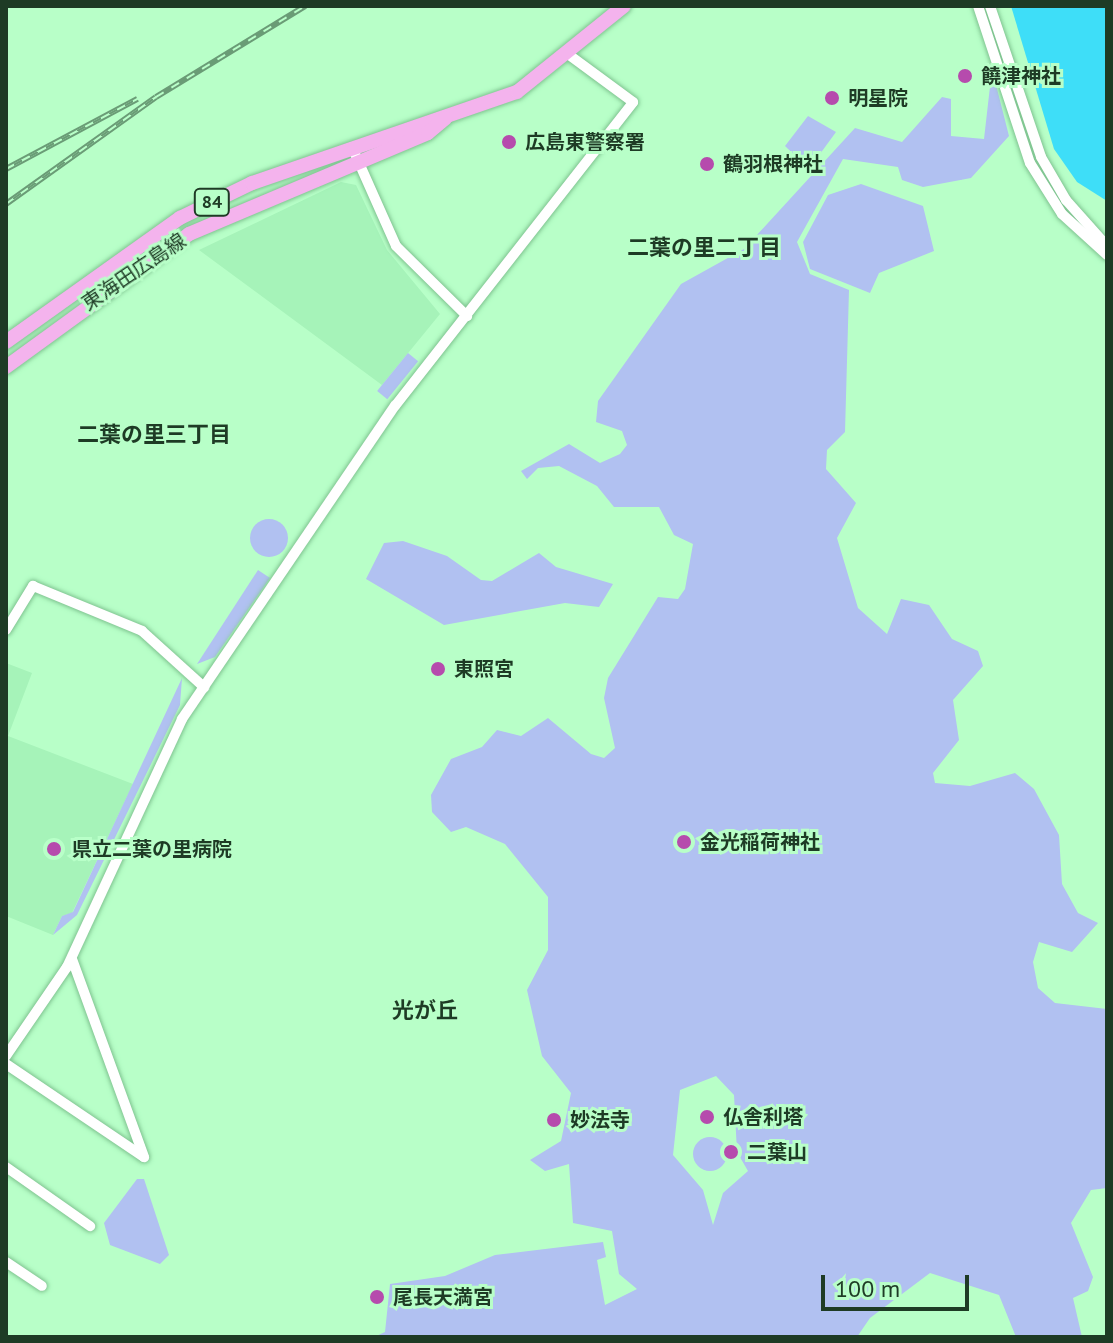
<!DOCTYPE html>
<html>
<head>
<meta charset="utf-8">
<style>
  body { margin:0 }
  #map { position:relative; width:1113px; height:1343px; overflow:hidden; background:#b8ffc8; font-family:"PT Sans","Noto Sans JP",sans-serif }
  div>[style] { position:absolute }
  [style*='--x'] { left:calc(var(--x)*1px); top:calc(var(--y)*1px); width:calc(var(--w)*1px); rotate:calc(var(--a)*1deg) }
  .built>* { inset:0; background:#a6f3b9 }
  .green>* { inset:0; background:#b1c1f1; transform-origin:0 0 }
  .round { border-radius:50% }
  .water>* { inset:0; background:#3edef8 }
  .roads { filter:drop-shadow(0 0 2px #7fc490) drop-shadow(0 0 2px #7fc490) }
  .minor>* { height:10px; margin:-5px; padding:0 5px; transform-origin:5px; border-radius:5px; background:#fff }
  .major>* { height:14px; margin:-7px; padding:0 7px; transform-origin:7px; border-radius:7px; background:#f4b3ed }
  .rail>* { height:6px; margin-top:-3px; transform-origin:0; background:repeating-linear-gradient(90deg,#b8ffc8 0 9px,#6a9c76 0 18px); box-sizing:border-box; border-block:2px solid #6a9c76 }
  .dots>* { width:22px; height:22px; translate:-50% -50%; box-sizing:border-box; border:4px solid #b8ffc8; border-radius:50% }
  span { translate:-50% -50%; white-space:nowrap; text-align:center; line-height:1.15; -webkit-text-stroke:6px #b8ffc8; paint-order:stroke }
  .shield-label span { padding:2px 6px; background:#b8ffc8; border:2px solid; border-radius:6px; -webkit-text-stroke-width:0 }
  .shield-label { font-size:18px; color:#1e3b25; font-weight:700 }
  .poi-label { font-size:20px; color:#1e3b25; font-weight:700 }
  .left { translate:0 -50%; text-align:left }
  .street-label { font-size:20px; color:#1e3b25 }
  .neighbourhood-label { font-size:22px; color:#1e3b25; font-weight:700 }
  .frame { position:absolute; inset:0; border:8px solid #1e3b25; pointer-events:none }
  .scale { position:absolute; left:821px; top:1275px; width:148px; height:36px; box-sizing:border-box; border:4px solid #1e3b25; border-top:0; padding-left:10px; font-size:24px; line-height:28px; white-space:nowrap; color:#1e3b25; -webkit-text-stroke:6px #b8ffc8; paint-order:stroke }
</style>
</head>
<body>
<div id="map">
  <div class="built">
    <div style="clip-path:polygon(341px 182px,356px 185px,387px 250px,440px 314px,382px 385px,199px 250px)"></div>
    <div style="clip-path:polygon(6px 663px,32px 673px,8px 736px,133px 784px,72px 913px,62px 916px,53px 935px,6px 916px)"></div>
  </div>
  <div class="green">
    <div style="clip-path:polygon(evenodd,992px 69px,1009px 136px,971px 178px,923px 187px,902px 180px,898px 167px,843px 159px,797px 242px,810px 274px,849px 290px,845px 432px,827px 450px,826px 469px,856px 503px,837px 538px,858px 608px,887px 634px,901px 599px,929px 605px,952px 639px,978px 651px,983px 666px,953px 700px,959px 740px,933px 773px,935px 783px,970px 786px,1015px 773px,1034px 789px,1059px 835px,1062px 884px,1078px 913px,1098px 923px,1072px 952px,1039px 942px,1033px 962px,1038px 988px,1055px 1003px,1107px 1009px,1107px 1188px,1091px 1190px,1071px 1223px,1093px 1277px,1088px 1291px,1073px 1298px,1082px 1337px,1016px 1337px,999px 1295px,930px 1273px,870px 1318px,857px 1337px,374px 1337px,385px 1332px,390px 1284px,445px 1276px,495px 1255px,603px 1242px,606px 1257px,597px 1260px,605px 1305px,637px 1289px,619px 1274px,612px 1231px,573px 1223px,569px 1164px,545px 1171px,530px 1160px,561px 1141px,571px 1093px,542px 1056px,527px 990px,548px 950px,548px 897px,505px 844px,466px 827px,451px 832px,432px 812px,431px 795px,451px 759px,482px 747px,497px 730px,521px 736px,548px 718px,591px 754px,604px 758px,615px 748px,604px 698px,608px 678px,658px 597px,678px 599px,685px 589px,693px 544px,674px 535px,659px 507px,614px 507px,597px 486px,559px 466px,538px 468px,527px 479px,521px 471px,569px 444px,600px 463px,620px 454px,627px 445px,622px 431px,596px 422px,598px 401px,681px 284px,744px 249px,855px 128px,902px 142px,942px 97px,951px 99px,951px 136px,984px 139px,992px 69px,716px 1076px,734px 1095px,737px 1152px,748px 1171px,723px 1193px,713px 1225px,703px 1190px,673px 1155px,680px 1090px,716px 1076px)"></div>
    <div style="clip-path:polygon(808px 116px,836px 132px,809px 169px,785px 146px)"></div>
    <div style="clip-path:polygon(861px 184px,923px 206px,934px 251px,879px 273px,870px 293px,810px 269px,803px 242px,828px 195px)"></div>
    <div style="left:408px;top:353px;width:13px;height:49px;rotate:39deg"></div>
    <div class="round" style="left:250px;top:519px;width:38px;height:38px"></div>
    <div style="clip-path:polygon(403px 541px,447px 556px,481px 580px,492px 581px,539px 553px,556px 567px,613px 584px,599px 607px,565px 603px,444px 625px,366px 579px,384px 543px)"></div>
    <div style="clip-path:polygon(258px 570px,270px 578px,215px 657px,197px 664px)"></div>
    <div style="clip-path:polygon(182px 678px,180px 705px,77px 915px,53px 935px,62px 916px,73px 912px)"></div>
    <div class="round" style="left:693px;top:1137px;width:34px;height:34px"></div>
    <div style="clip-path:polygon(137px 1179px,144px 1179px,169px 1255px,160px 1264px,110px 1245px,104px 1223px)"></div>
  </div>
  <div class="water">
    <div style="clip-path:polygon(1011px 6px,1107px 6px,1107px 201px,1077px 182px,1054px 149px)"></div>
  </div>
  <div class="roads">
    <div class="minor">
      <div style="--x:978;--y:6;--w:165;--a:71.7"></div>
      <div style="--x:1030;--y:163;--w:60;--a:57.9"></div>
      <div style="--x:1062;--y:214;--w:61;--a:42.3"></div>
      <div style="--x:990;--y:6;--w:159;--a:71.3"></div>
      <div style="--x:1041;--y:157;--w:50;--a:59.8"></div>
      <div style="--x:1066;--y:200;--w:62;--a:48.3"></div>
      <div style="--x:352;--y:147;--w:108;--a:66"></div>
      <div style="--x:396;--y:246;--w:100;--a:44.6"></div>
      <div style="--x:6;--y:630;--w:52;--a:-58.5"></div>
      <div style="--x:33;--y:586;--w:118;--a:22.4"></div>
      <div style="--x:142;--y:631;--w:84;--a:42.1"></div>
      <div style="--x:72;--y:959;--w:211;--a:70"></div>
      <div style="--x:6;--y:1056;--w:108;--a:-55.6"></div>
      <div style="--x:67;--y:967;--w:273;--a:-65.1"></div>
      <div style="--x:182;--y:719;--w:379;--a:-55.8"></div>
      <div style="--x:395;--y:406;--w:386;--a:-51.9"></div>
      <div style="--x:633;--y:102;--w:81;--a:-143.6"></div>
      <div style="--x:6;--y:1064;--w:166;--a:34"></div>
      <div style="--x:6;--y:1167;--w:103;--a:35.1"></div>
      <div style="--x:6;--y:1262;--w:43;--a:33.7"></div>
    </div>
    <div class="major">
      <div style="--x:6;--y:342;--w:214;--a:-35.5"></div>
      <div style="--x:180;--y:218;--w:80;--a:-25.9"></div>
      <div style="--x:252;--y:183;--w:280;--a:-19"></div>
      <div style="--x:517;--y:92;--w:137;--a:-38.8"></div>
      <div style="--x:6;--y:367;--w:226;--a:-36"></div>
      <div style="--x:189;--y:234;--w:259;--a:-22.9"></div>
      <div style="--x:428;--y:133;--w:23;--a:-40"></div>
    </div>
  </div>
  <div class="rail">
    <div style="--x:6;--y:169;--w:149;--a:-28.1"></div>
    <div style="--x:6;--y:204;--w:184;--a:-35.5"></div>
    <div style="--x:156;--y:97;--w:175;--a:-31.4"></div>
  </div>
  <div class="dots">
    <div style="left:965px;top:76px;background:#b64bad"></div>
    <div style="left:832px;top:98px;background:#b64bad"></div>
    <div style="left:509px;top:142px;background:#b64bad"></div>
    <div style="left:707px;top:164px;background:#b64bad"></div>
    <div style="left:438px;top:669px;background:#b64bad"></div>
    <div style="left:684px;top:842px;background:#b64bad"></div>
    <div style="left:54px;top:849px;background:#b64bad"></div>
    <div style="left:707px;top:1117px;background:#b64bad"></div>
    <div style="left:554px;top:1120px;background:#b64bad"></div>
    <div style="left:731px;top:1152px;background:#b64bad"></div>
    <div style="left:377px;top:1297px;background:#b64bad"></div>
  </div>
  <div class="shield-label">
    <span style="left:212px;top:202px">84</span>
  </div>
  <div class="poi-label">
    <span class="left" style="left:981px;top:76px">饒津神社</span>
    <span class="left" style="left:848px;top:98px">明星院</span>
    <span class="left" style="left:525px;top:142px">広島東警察署</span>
    <span class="left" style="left:723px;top:164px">鶴羽根神社</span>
    <span class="left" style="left:454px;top:669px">東照宮</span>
    <span class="left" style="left:700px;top:842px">金光稲荷神社</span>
    <span class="left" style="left:72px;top:849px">県立二葉の里病院</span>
    <span class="left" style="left:723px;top:1117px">仏舎利塔</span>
    <span class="left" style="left:570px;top:1120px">妙法寺</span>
    <span class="left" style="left:747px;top:1152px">二葉山</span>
    <span class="left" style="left:393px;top:1297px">尾長天満宮</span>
  </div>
  <div class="street-label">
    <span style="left:134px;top:272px;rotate:-34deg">東海田広島線</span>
  </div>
  <div class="neighbourhood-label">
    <span style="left:704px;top:248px">二葉の里二丁目</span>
    <span style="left:154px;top:435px">二葉の里三丁目</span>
    <span style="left:425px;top:1011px">光が丘</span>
  </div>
  <div class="frame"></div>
  <div class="scale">100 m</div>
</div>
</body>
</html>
